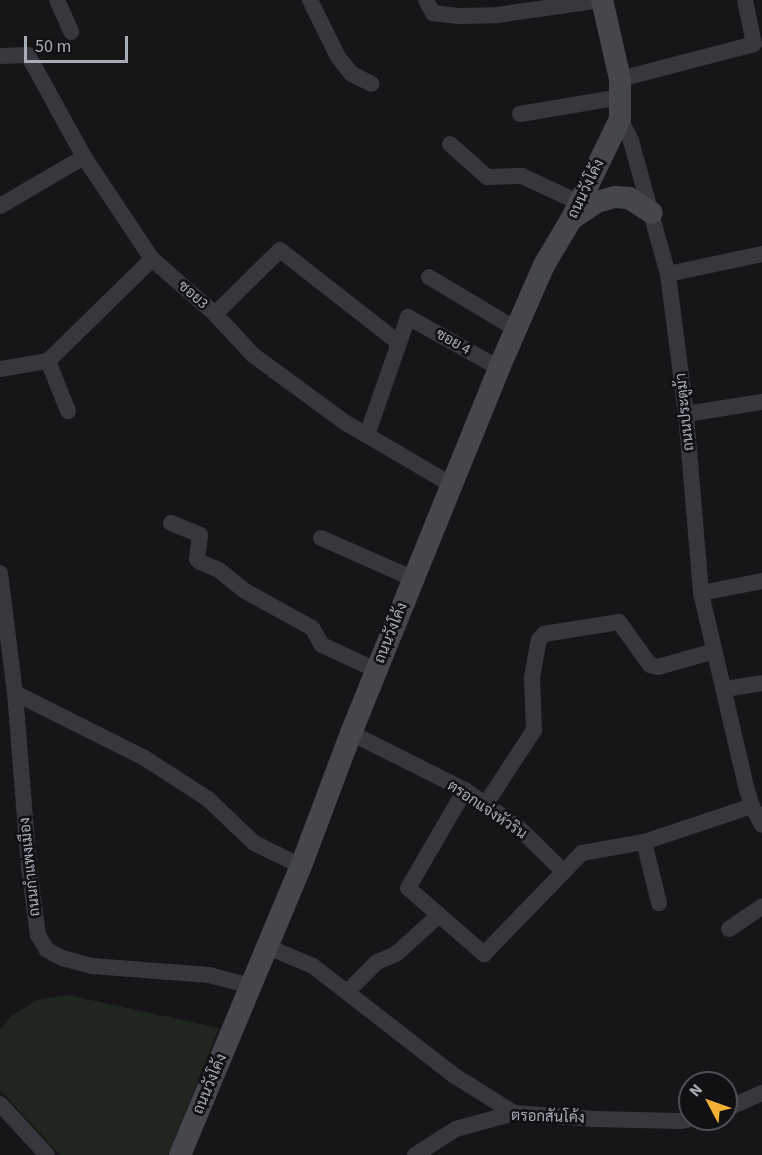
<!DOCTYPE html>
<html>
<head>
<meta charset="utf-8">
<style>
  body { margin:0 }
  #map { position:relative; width:762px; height:1155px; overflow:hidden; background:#161618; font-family:"Source Sans 3",Sarabun,sans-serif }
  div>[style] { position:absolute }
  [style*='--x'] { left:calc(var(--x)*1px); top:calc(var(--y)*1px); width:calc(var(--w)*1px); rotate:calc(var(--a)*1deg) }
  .green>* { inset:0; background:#1e261f }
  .street>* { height:16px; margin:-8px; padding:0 8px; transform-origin:8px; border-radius:8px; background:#37383d }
  .secondary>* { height:22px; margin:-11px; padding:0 11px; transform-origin:11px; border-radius:11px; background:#45474d }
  span { translate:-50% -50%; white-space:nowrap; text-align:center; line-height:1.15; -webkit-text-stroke:5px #111113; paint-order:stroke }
  .street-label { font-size:15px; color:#a8adb8 }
  .north { position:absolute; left:678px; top:1071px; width:60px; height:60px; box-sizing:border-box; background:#111113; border:2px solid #4d4f55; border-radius:50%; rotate:311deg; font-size:16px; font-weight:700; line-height:24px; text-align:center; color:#a8adb8 }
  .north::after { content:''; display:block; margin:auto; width:21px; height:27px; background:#f2b134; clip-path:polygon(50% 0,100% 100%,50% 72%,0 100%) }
  .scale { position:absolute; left:24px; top:36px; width:104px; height:27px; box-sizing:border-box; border:3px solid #a8adb8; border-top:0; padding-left:8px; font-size:18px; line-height:21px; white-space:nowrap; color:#a8adb8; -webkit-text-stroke:4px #111113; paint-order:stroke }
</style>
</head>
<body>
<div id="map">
  <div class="green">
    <div style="clip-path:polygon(68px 995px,219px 1028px,168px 1155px,60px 1155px,0 1090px,0 1029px,10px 1017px,37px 1000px)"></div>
  </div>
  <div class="street">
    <div style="--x:57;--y:0;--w:35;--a:66"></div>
    <div style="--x:310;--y:0;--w:64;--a:63.8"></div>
    <div style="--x:338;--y:57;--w:22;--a:51"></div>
    <div style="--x:352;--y:74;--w:22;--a:27"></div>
    <div style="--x:426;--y:0;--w:15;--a:62"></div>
    <div style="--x:433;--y:13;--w:25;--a:7"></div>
    <div style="--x:458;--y:16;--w:39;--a:-1"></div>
    <div style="--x:497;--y:15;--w:106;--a:-8.1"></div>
    <div style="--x:0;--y:56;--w:28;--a:-2"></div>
    <div style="--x:28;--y:55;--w:116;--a:61.2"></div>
    <div style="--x:84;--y:157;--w:123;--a:56.3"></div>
    <div style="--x:152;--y:259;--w:84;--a:41.1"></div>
    <div style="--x:215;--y:314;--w:56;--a:47.2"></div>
    <div style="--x:253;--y:355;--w:115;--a:36.2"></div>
    <div style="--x:346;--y:423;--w:123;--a:30.3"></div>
    <div style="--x:620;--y:79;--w:138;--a:-14.6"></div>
    <div style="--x:754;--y:44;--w:45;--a:-101.6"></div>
    <div style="--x:520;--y:114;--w:102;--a:-9.6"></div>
    <div style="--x:620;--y:119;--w:25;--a:63"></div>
    <div style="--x:631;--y:141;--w:138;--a:74.5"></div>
    <div style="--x:668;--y:274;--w:141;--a:82.7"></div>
    <div style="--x:686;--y:414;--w:180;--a:85.2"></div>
    <div style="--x:701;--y:593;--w:202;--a:76.9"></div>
    <div style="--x:747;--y:790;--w:17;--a:73"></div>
    <div style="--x:752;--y:806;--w:21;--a:62"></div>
    <div style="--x:450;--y:144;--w:50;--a:41.7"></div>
    <div style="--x:487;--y:177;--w:35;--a:-2"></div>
    <div style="--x:522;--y:176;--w:64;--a:25"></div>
    <div style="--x:0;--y:206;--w:97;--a:-30.3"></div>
    <div style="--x:668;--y:274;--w:96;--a:-12"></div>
    <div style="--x:429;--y:277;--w:101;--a:30.9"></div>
    <div style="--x:215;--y:314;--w:91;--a:-44.6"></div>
    <div style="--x:280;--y:250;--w:151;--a:38"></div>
    <div style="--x:48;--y:361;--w:54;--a:68.2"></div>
    <div style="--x:0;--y:369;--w:49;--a:-9.5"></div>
    <div style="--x:48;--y:361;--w:146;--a:-44.4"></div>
    <div style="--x:686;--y:414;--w:77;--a:-9"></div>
    <div style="--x:367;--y:435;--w:125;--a:-70.8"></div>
    <div style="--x:408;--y:317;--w:104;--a:29.3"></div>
    <div style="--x:171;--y:523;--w:31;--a:22"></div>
    <div style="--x:200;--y:535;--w:24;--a:97"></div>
    <div style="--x:197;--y:559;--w:4;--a:45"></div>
    <div style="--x:200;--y:562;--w:21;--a:23"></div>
    <div style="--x:219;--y:570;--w:33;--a:39"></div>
    <div style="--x:245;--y:591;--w:77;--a:28.9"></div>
    <div style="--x:312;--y:628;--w:20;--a:60"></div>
    <div style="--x:322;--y:645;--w:60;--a:24.8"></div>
    <div style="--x:321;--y:538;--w:102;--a:23.8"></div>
    <div style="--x:0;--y:573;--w:121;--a:82.9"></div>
    <div style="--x:15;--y:693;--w:175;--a:85.4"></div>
    <div style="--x:29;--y:867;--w:69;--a:82.5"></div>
    <div style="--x:38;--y:935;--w:17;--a:59"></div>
    <div style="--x:47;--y:950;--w:17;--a:28"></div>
    <div style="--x:62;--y:958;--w:31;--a:15"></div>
    <div style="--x:92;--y:966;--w:117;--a:4.4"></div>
    <div style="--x:209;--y:975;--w:43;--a:14.7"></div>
    <div style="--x:701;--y:593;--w:62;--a:-11.1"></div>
    <div style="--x:725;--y:689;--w:37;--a:-9"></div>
    <div style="--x:15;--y:693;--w:143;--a:26.6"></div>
    <div style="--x:143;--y:757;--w:77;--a:32.9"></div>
    <div style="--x:208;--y:799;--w:64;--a:43.7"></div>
    <div style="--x:254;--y:843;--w:52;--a:26.1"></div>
    <div style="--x:351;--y:733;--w:127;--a:26.6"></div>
    <div style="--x:465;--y:790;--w:67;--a:35.3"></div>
    <div style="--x:520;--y:829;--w:60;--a:44.3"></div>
    <div style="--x:465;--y:790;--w:113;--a:120.2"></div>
    <div style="--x:408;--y:888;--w:101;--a:41"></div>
    <div style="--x:484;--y:954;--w:141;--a:-45.9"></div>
    <div style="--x:582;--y:853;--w:63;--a:-10.1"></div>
    <div style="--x:644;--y:842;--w:114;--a:-18.4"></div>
    <div style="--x:485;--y:805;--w:90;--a:-56.8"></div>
    <div style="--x:534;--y:730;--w:52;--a:-92.2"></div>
    <div style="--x:532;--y:678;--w:39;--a:-80"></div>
    <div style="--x:539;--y:640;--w:8;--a:-50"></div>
    <div style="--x:544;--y:634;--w:76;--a:-9.1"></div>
    <div style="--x:619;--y:622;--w:53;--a:54.2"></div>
    <div style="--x:650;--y:665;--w:8;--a:14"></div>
    <div style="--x:658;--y:667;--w:59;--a:-15.7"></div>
    <div style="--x:644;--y:842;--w:63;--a:76.2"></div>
    <div style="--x:729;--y:929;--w:40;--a:-34"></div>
    <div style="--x:268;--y:947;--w:49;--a:22.9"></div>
    <div style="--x:313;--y:966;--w:180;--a:37.8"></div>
    <div style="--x:455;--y:1076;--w:70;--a:32.1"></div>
    <div style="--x:347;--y:992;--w:42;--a:-45"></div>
    <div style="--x:377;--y:962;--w:21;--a:-23"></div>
    <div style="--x:396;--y:954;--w:58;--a:-42.2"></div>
    <div style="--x:0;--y:1104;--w:69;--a:47.3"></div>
    <div style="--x:726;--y:1109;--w:39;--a:-24"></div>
    <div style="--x:415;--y:1155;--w:49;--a:-32.4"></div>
    <div style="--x:456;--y:1129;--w:60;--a:-15.4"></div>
    <div style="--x:514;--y:1113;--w:81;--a:4.2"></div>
    <div style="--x:595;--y:1119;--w:85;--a:1.3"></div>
    <div style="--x:680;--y:1121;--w:11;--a:-10"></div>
  </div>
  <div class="secondary">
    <div style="--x:573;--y:218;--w:29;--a:-34"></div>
    <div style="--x:597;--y:202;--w:19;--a:-16"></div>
    <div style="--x:615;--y:197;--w:14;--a:4"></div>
    <div style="--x:629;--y:198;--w:27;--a:33"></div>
    <div style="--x:180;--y:1155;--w:313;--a:-67.3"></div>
    <div style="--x:301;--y:866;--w:142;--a:-69.4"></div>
    <div style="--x:351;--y:733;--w:394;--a:-67.9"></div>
    <div style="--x:499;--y:368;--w:112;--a:-66.4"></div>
    <div style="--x:544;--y:265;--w:55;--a:-59.2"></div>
    <div style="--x:572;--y:218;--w:110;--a:-64.1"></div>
    <div style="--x:620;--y:119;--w:40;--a:-90"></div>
    <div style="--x:620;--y:79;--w:81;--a:-102.8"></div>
  </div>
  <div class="street-label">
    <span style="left:586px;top:189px;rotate:-64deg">ถนนวังโค้ง</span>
    <span style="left:193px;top:295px;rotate:41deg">ซอย3</span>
    <span style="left:453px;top:342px;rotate:29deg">ซอย 4</span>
    <span style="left:685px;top:412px;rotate:-96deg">ถนนประตูม้า</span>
    <span style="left:391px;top:633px;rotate:-68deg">ถนนวังโค้ง</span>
    <span style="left:487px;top:810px;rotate:34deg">ตรอกแจ่งหัวริน</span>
    <span style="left:30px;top:867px;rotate:-96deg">ถนนกำแพงเมือง</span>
    <span style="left:210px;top:1084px;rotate:-67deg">ถนนวังโค้ง</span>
    <span style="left:548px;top:1117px;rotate:2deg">ตรอกสันโค้ง</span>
  </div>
  <div class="north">N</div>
  <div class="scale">50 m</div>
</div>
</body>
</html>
